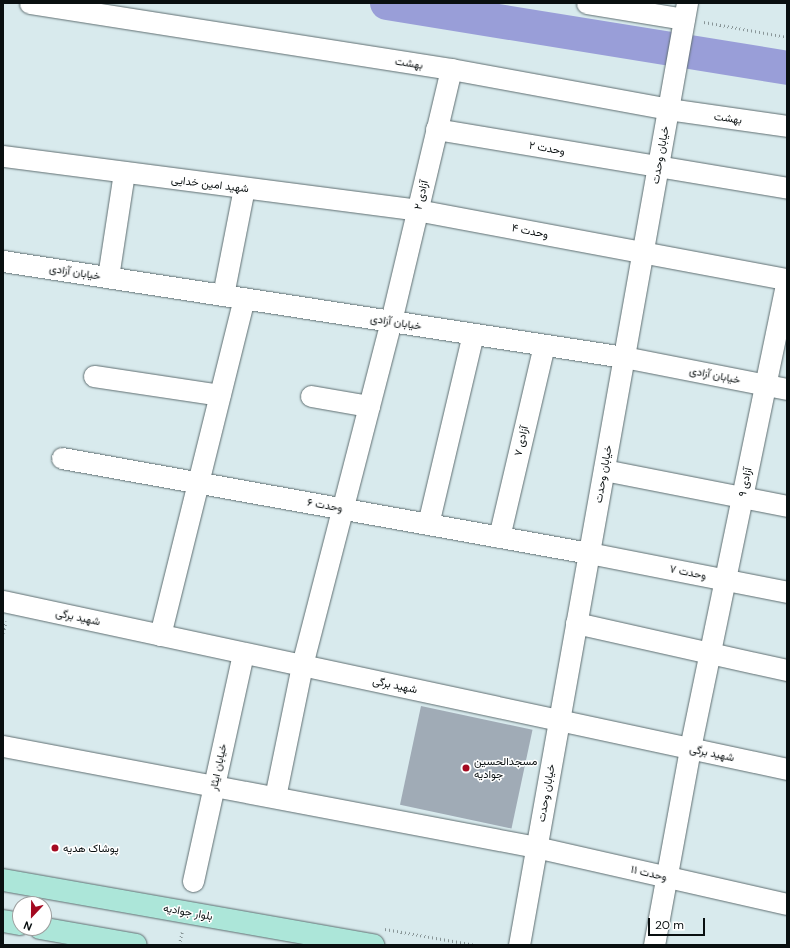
<!DOCTYPE html>
<html>
<head>
<meta charset="utf-8">
<style>
  body { margin:0 }
  #map { position:relative; width:790px; height:948px; overflow:hidden; background:#d8eaed; font-family:"DM Sans",Vazirmatn,sans-serif }
  div>[style] { position:absolute }
  [style*='--x'] { left:calc(var(--x)*1px); top:calc(var(--y)*1px); width:calc(var(--w)*1px); rotate:calc(var(--a)*1deg) }
  .river>* { height:34px; margin:-17px; padding:0 17px; transform-origin:17px; border-radius:17px; background:#999ed8 }
  .building>* { inset:0; background:#a0abb6; transform-origin:0 0 }
  .path>* { height:2.5px; margin-top:-1.25px; transform-origin:0; background:repeating-linear-gradient(90deg,#899698 0 1px,transparent 0 4px) }
  .roads { filter:drop-shadow(0 0 1px #5f6e71) drop-shadow(0 0 1px #5f6e71) }
  .minor>* { height:21px; margin:-10.5px; padding:0 10.5px; transform-origin:10.5px; border-radius:10.5px; background:#fff }
  .major>* { height:22px; margin:-11px; padding:0 11px; transform-origin:11px; border-radius:11px; background:#ace6d9 }
  .dots>* { width:11px; height:11px; translate:-50% -50%; box-sizing:border-box; border:2px solid #fff; border-radius:50% }
  span { translate:-50% -50%; white-space:nowrap; text-align:center; line-height:1.15; -webkit-text-stroke:3px #fff; paint-order:stroke }
  .street-label { font-size:11px; color:#090f10 }
  .poi-label { font-size:11px; color:#090f10 }
  .left { translate:0 -50%; text-align:left }
  .frame { position:absolute; inset:0; border:4px solid #090f10; pointer-events:none }
  .north { position:absolute; left:12px; top:896px; width:40px; height:40px; box-sizing:border-box; background:#fff; border:1px solid #9d9f9f; border-radius:50%; rotate:202deg; font-size:11px; font-weight:700; line-height:16px; text-align:center; color:#090f10 }
  .north::after { content:''; display:block; margin:auto; width:14px; height:18px; background:#a40920; clip-path:polygon(50% 0,100% 100%,50% 72%,0 100%) }
  .scale { position:absolute; left:648px; top:918px; width:57px; height:18px; box-sizing:border-box; border:2px solid #090f10; border-top:0; padding-left:5px; font-size:12px; line-height:14px; white-space:nowrap; color:#090f10; -webkit-text-stroke:3px #fff; paint-order:stroke }
</style>
</head>
<body>
<div id="map">
  <div class="river">
    <div style="--x:387;--y:3;--w:405;--a:9.2"></div>
  </div>
  <div class="building">
    <div style="left:421px;top:706px;width:114px;height:101px;rotate:12deg"></div>
  </div>
  <div class="path">
    <div style="--x:704;--y:22;--w:84;--a:10.2"></div>
    <div style="--x:3;--y:633;--w:12;--a:-76"></div>
    <div style="--x:385;--y:929;--w:92;--a:10"></div>
    <div style="--x:179;--y:945;--w:13;--a:-77"></div>
  </div>
  <div class="roads">
    <div class="minor">
      <div style="--x:30;--y:3;--w:426;--a:8.9"></div>
      <div style="--x:451;--y:69;--w:221;--a:10.4"></div>
      <div style="--x:668;--y:109;--w:120;--a:8.1"></div>
      <div style="--x:587;--y:3;--w:98;--a:9.4"></div>
      <div style="--x:436;--y:129;--w:356;--a:9.5"></div>
      <div style="--x:3;--y:156;--w:418;--a:7.4"></div>
      <div style="--x:417;--y:210;--w:376;--a:10.6"></div>
      <div style="--x:3;--y:261;--w:628;--a:8.79"></div>
      <div style="--x:624;--y:357;--w:166;--a:11.1"></div>
      <div style="--x:108;--y:277;--w:106;--a:-81.3"></div>
      <div style="--x:223;--y:295;--w:109;--a:-78.9"></div>
      <div style="--x:94;--y:376;--w:127;--a:8.6"></div>
      <div style="--x:311;--y:396;--w:59;--a:9.8"></div>
      <div style="--x:62;--y:458;--w:535;--a:10.22"></div>
      <div style="--x:589;--y:553;--w:202;--a:11.1"></div>
      <div style="--x:604;--y:470;--w:187;--a:11.1"></div>
      <div style="--x:428;--y:524;--w:195;--a:-76.7"></div>
      <div style="--x:499;--y:537;--w:197;--a:-76.8"></div>
      <div style="--x:3;--y:601;--w:802;--a:12.09"></div>
      <div style="--x:576;--y:623;--w:216;--a:12.6"></div>
      <div style="--x:160;--y:635;--w:347;--a:-76"></div>
      <div style="--x:3;--y:746;--w:542;--a:10.73"></div>
      <div style="--x:536;--y:847;--w:257;--a:12.8"></div>
      <div style="--x:275;--y:797;--w:135;--a:-78.4"></div>
      <div style="--x:302;--y:665;--w:355;--a:-75.5"></div>
      <div style="--x:391;--y:321;--w:259;--a:-76.6"></div>
      <div style="--x:193;--y:881;--w:233;--a:-77.6"></div>
      <div style="--x:519;--y:945;--w:957;--a:-79.89"></div>
      <div style="--x:654;--y:945;--w:200;--a:-79.6"></div>
      <div style="--x:690;--y:748;--w:477;--a:-78.3"></div>
    </div>
    <div class="major">
      <div style="--x:3;--y:880;--w:376;--a:10"></div>
      <div style="--x:3;--y:921;--w:17;--a:10"></div>
      <div style="--x:40;--y:928;--w:97;--a:10"></div>
    </div>
  </div>
  <div class="dots">
    <div style="left:466px;top:768px;background:#a40920"></div>
    <div style="left:55px;top:848px;background:#a40920"></div>
  </div>
  <div class="street-label">
    <span style="left:409px;top:63px;rotate:9deg">بهشت</span>
    <span style="left:728px;top:118px;rotate:8deg">بهشت</span>
    <span style="left:547px;top:148px;rotate:10deg">وحدت ۲</span>
    <span style="left:660px;top:155px;rotate:-80deg">خیابان وحدت</span>
    <span style="left:210px;top:184px;rotate:7deg">شهید امین خدایی</span>
    <span style="left:421px;top:195px;rotate:-77deg">آزادی ۲</span>
    <span style="left:530px;top:231px;rotate:11deg">وحدت ۴</span>
    <span style="left:75px;top:272px;rotate:9deg">خیابان آزادی</span>
    <span style="left:396px;top:322px;rotate:9deg">خیابان آزادی</span>
    <span style="left:715px;top:375px;rotate:11deg">خیابان آزادی</span>
    <span style="left:521px;top:441px;rotate:-77deg">آزادی ۷</span>
    <span style="left:603px;top:474px;rotate:-80deg">خیابان وحدت</span>
    <span style="left:745px;top:482px;rotate:-78deg">آزادی ۹</span>
    <span style="left:325px;top:505px;rotate:10deg">وحدت ۶</span>
    <span style="left:688px;top:572px;rotate:11deg">وحدت ۷</span>
    <span style="left:78px;top:617px;rotate:12deg">شهید برگی</span>
    <span style="left:395px;top:685px;rotate:12deg">شهید برگی</span>
    <span style="left:712px;top:753px;rotate:12deg">شهید برگی</span>
    <span style="left:218px;top:767px;rotate:-78deg">خیابان ایثار</span>
    <span style="left:546px;top:793px;rotate:-80deg">خیابان وحدت</span>
    <span style="left:649px;top:873px;rotate:13deg">وحدت ۱۱</span>
    <span style="left:188px;top:912px;rotate:10deg">بلوار جوادیه</span>
  </div>
  <div class="poi-label">
    <span class="left" style="left:474px;top:768px">مسجدالحسین<br>جوادیه</span>
    <span class="left" style="left:63px;top:848px">پوشاک هدیه</span>
  </div>
  <div class="frame"></div>
  <div class="north">N</div>
  <div class="scale">20 m</div>
</div>
</body>
</html>
